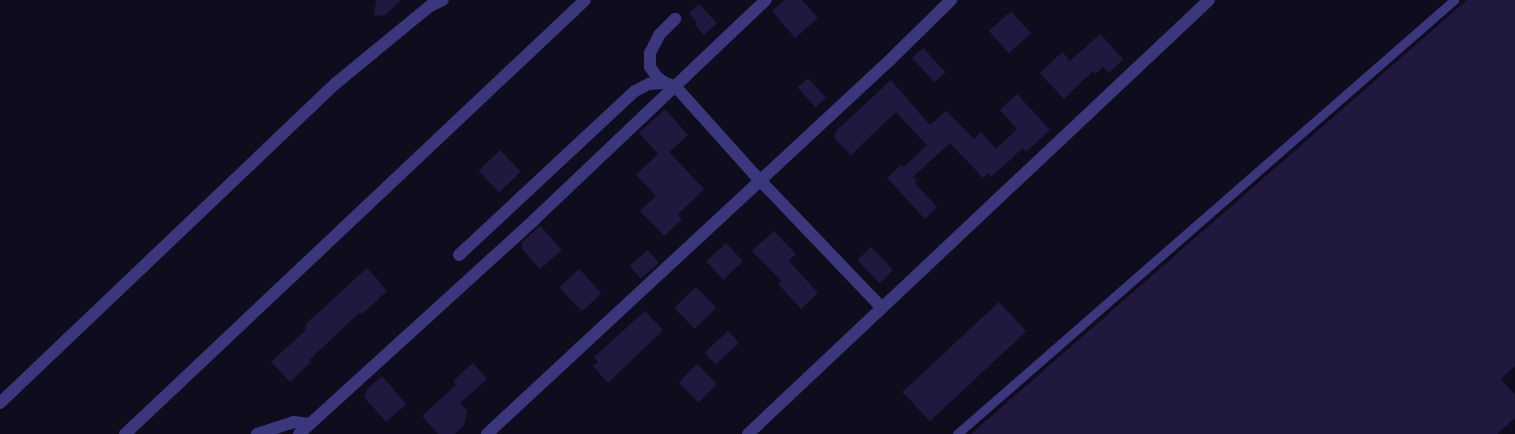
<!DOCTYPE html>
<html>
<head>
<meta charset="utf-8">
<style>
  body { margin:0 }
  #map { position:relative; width:1515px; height:434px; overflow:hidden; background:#0f0c1e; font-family:Roboto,sans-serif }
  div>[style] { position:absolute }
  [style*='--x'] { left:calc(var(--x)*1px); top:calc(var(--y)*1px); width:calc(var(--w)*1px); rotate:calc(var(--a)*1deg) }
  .building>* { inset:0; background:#21183f; transform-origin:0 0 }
  .service>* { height:9px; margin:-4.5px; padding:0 4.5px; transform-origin:4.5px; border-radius:4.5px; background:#3b377d }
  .minor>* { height:12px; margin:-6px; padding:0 6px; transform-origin:6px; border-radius:6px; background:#3b377d }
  span { translate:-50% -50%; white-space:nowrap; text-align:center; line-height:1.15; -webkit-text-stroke:5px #0f0c1e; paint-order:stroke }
</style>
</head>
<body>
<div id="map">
  <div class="building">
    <div style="clip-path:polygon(376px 0,401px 0,385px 15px,374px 16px)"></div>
    <div style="clip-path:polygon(785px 0,802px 0,818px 18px,795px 38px,772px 11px)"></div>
    <div style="clip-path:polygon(1467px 0,1515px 0,1515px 366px,1501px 379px,1515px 395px,1515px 418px,1497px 434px,971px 434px)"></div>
    <div style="clip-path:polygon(699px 4px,717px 23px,704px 35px,695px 25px,697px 22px,689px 13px)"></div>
    <div style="left:1011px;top:11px;width:30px;height:30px;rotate:48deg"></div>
    <div style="clip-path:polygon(1100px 34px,1123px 59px,1109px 73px,1103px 67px,1095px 74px,1093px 71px,1064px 99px,1040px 73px,1062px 52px,1070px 61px)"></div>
    <div style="left:923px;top:48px;width:33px;height:15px;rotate:47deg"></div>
    <div style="left:808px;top:78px;width:27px;height:14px;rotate:48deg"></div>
    <div style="clip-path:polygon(891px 80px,930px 125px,946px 111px,974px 139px,981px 132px,996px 149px,1017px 129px,1000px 110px,1017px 94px,1050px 130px,1026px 152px,1023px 148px,991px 177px,988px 173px,983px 178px,950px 143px,913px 177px,917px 181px,915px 183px,937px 207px,925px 219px,887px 178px,901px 165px,904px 167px,927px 145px,896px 112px,851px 155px,834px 138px,836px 131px)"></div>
    <div style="clip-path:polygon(665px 109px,688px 135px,669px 152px,704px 189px,678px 214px,682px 219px,664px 236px,640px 211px,656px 196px,636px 175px,658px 154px,639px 133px)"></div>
    <div style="left:500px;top:150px;width:30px;height:30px;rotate:46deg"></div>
    <div style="clip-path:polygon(540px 226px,562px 250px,540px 269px,523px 250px,521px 243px)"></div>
    <div style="clip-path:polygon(774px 231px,796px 254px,789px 261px,818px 293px,801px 309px,778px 284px,781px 281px,752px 251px)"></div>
    <div style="left:726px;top:243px;width:25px;height:27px;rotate:47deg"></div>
    <div style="left:871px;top:247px;width:32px;height:19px;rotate:46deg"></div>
    <div style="left:648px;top:250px;width:17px;height:24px;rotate:50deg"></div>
    <div style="clip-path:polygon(367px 268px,387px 291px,362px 314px,360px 312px,309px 360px,311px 362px,290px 382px,271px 362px,305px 331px,306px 324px)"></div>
    <div style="left:579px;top:269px;width:33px;height:27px;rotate:47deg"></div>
    <div style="left:696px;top:287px;width:29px;height:30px;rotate:46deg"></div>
    <div style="left:999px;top:302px;width:40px;height:132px;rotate:47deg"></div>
    <div style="clip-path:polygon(645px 311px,663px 330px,608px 383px,593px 366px,598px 362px,594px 357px)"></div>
    <div style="left:728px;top:331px;width:16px;height:32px;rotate:47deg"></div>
    <div style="clip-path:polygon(473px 363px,487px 379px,460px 403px,467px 411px,464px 425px,455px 434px,438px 434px,422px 416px,456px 385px,453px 381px)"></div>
    <div style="left:697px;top:364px;width:28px;height:26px;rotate:45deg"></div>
    <div style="clip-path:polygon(382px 376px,406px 404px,386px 422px,364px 397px,367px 389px)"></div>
  </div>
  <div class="service">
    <div style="--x:957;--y:434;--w:660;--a:-41.13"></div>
  </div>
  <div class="minor">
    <div style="--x:665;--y:83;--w:10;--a:-143"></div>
    <div style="--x:657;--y:77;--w:12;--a:-125"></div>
    <div style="--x:650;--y:67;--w:14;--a:-90"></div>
    <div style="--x:650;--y:53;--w:20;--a:-63"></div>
    <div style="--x:659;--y:35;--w:23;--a:-45"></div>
    <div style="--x:459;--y:255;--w:241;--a:-43"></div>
    <div style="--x:635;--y:91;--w:16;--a:-27"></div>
    <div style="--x:649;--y:84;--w:16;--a:-4"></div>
    <div style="--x:665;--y:83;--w:10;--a:17"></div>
    <div style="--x:675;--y:86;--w:118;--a:48.1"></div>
    <div style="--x:754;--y:174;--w:185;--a:46.3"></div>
    <div style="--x:0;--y:403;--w:463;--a:-43.6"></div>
    <div style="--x:335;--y:84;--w:123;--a:-39.4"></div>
    <div style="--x:430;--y:6;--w:14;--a:-25"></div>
    <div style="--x:125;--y:434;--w:632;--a:-43.33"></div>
    <div style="--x:257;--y:434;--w:39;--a:-18"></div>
    <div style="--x:294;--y:422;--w:16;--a:7"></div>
    <div style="--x:299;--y:434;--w:319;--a:-42.3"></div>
    <div style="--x:535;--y:219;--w:318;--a:-43.5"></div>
    <div style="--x:487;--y:434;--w:550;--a:-42.86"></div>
    <div style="--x:890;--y:60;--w:86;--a:-44.5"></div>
    <div style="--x:748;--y:434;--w:633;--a:-43.27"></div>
  </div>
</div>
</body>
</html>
